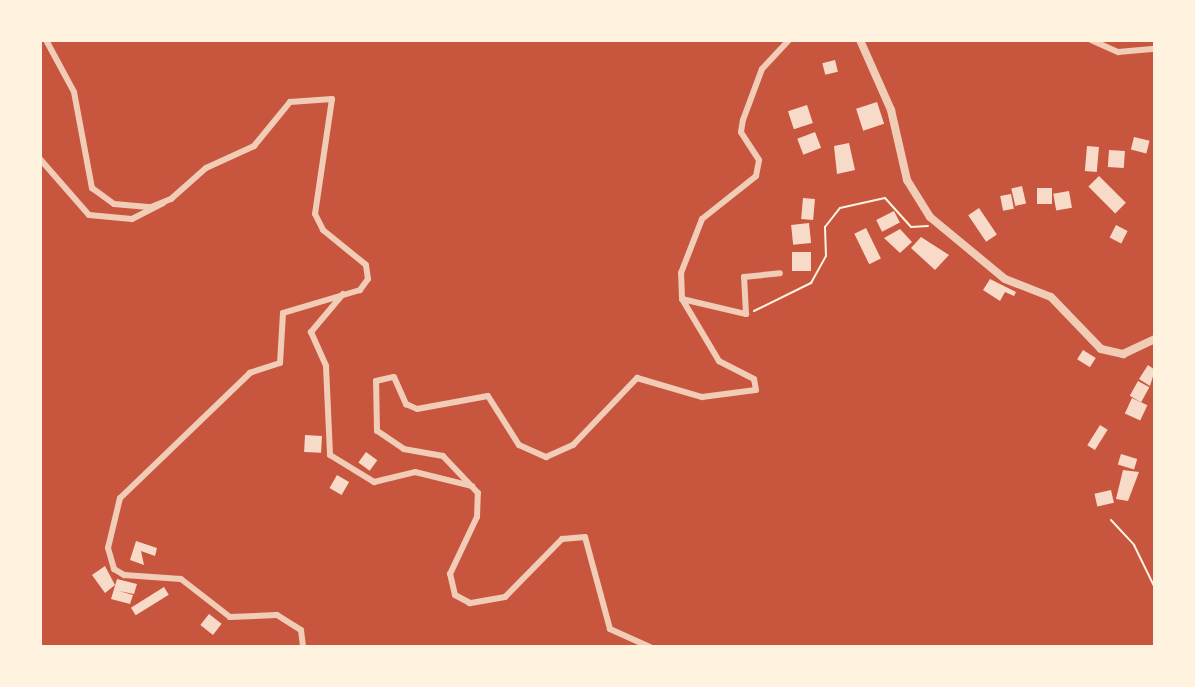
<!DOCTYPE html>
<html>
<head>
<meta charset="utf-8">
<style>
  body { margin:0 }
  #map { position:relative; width:1195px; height:687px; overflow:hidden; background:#c8553d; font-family:"Asap Condensed",sans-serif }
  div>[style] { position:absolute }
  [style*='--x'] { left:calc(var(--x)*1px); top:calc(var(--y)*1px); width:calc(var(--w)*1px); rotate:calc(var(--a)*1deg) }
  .building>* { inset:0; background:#f7dbc8; transform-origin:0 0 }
  .path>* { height:2px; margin:-1px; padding:0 1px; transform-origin:1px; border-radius:1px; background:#fff3e0 }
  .minor>* { height:6px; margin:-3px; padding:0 3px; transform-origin:3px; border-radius:3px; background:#f1ccb7 }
  .tertiary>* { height:8px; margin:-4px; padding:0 4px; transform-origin:4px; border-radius:4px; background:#f1ccb7 }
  span { translate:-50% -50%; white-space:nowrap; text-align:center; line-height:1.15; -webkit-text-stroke:6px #fff3e0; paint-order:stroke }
  .frame { position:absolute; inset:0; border:42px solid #fff3e0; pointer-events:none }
</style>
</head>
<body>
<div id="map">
  <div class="building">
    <div style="left:835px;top:60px;width:12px;height:13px;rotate:76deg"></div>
    <div style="left:877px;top:102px;width:23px;height:22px;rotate:72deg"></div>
    <div style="left:807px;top:105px;width:19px;height:20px;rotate:72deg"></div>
    <div style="left:815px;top:132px;width:17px;height:19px;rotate:69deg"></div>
    <div style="left:1134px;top:137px;width:16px;height:13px;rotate:14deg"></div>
    <div style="clip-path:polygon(849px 143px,855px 170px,837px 174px,834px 146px)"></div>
    <div style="left:1087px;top:146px;width:12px;height:25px;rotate:5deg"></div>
    <div style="left:1109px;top:150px;width:16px;height:17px;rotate:4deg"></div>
    <div style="left:1099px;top:176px;width:38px;height:15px;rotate:45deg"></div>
    <div style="left:1022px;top:186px;width:18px;height:11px;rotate:77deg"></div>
    <div style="left:1037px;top:188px;width:15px;height:16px"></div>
    <div style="left:1069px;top:191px;width:17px;height:16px;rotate:80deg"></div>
    <div style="left:1011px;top:194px;width:15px;height:11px;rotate:79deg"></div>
    <div style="left:803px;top:198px;width:12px;height:21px;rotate:5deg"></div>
    <div style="left:979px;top:208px;width:32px;height:13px;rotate:56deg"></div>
    <div style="left:894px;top:211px;width:13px;height:20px;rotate:63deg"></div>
    <div style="left:809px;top:223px;width:20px;height:18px;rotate:84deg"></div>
    <div style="left:1116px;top:225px;width:13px;height:14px;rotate:27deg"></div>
    <div style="left:866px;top:228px;width:34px;height:13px;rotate:64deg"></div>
    <div style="clip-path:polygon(900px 229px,912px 242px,900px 253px,884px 238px)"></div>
    <div style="clip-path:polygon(921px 237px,949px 255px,935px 270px,911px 248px)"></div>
    <div style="left:792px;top:252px;width:19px;height:19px"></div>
    <div style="clip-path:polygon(990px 279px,1016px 292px,1014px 296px,1005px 292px,1000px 301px,983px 290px)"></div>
    <div style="left:1083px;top:350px;width:15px;height:11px;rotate:32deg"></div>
    <div style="clip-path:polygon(1148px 365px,1155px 370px,1150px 386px,1139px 379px)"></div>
    <div style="left:1138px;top:381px;width:13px;height:17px;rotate:29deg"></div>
    <div style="left:1132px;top:398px;width:17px;height:17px;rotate:25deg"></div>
    <div style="left:1100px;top:425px;width:9px;height:24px;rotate:32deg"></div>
    <div style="left:305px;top:435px;width:17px;height:17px;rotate:3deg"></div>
    <div style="left:366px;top:452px;width:14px;height:13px;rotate:36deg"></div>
    <div style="left:1121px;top:454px;width:17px;height:11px;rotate:17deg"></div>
    <div style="clip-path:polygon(1123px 470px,1139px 472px,1128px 501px,1116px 499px)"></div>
    <div style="left:337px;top:475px;width:14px;height:15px;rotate:30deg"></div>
    <div style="left:1111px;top:490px;width:13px;height:17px;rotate:77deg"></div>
    <div style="clip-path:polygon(136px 541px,157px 548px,155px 556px,141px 551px,144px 565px,130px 560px)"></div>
    <div style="clip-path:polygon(105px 566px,115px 585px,105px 593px,92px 575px)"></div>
    <div style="clip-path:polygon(117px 579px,137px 584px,134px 594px,119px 591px,133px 595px,130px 604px,111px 599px)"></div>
    <div style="left:164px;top:587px;width:9px;height:39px;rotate:58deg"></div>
    <div style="left:209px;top:614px;width:16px;height:14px;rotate:38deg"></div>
  </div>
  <div class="path">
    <div style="--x:754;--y:311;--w:64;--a:-26.2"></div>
    <div style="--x:811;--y:283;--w:31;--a:-61"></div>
    <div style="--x:826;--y:256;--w:29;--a:-92"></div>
    <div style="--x:825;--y:227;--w:24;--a:-52"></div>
    <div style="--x:840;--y:208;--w:46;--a:-12.5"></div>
    <div style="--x:885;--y:198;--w:39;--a:48"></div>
    <div style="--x:911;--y:227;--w:17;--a:-3"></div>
    <div style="--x:1111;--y:520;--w:34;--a:47"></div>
    <div style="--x:1134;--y:545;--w:48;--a:64"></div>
  </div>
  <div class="minor">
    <div style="--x:46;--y:40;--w:59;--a:61.7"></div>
    <div style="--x:74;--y:92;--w:98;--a:79.4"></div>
    <div style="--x:92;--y:188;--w:27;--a:36"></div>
    <div style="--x:114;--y:204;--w:37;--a:5"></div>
    <div style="--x:151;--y:207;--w:22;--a:-22"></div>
    <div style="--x:171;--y:199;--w:47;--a:-41.5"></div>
    <div style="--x:206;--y:168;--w:53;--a:-24.6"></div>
    <div style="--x:254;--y:146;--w:57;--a:-50.7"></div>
    <div style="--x:290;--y:102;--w:42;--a:-4.1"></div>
    <div style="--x:332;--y:99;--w:116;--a:98.4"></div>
    <div style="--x:315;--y:214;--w:18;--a:63"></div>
    <div style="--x:323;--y:230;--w:55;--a:39.1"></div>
    <div style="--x:366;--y:265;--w:14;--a:82"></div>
    <div style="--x:368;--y:279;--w:14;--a:126"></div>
    <div style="--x:360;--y:290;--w:80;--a:163.4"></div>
    <div style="--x:283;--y:313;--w:50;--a:93.4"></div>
    <div style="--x:280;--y:363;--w:32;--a:162"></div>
    <div style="--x:250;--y:373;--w:180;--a:136.1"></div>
    <div style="--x:120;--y:498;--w:51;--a:103.5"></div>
    <div style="--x:108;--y:548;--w:22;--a:74"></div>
    <div style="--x:114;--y:569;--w:12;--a:31"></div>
    <div style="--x:124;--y:575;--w:57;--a:4"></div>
    <div style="--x:181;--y:579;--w:62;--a:37.8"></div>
    <div style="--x:230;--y:617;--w:47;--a:-2.4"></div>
    <div style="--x:277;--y:615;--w:28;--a:32"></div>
    <div style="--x:301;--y:630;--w:17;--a:83"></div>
    <div style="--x:1091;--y:40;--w:30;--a:24"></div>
    <div style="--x:1118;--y:52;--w:37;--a:-5"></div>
    <div style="--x:40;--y:159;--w:74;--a:48.8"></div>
    <div style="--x:89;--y:215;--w:43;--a:5.3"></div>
    <div style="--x:132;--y:219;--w:35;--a:-27"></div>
    <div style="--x:343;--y:294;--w:50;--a:130.1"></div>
    <div style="--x:311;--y:332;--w:37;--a:66"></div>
    <div style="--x:326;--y:366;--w:89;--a:87.4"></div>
    <div style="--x:330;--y:455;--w:52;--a:31.5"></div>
    <div style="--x:374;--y:482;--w:42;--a:-13.7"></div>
    <div style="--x:415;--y:472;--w:59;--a:13.8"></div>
    <div style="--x:682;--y:299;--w:66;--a:13.2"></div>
    <div style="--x:746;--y:314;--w:37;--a:-93"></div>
    <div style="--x:744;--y:277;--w:36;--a:-6"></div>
    <div style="--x:650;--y:647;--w:44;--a:-155.8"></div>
    <div style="--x:610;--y:629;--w:95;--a:-105.2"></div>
    <div style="--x:585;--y:537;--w:23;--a:175"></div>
    <div style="--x:562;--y:539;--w:81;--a:134.5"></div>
    <div style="--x:505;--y:597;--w:36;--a:170"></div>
    <div style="--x:470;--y:603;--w:17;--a:-152"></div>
    <div style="--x:455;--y:595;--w:22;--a:-103"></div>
    <div style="--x:450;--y:574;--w:63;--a:-64.7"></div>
    <div style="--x:477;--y:517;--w:24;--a:-88"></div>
    <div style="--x:478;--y:493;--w:51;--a:-133.4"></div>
    <div style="--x:443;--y:456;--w:40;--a:-170"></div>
    <div style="--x:404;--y:449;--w:32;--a:-146"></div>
    <div style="--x:377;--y:431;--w:50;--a:-91.1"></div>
    <div style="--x:376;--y:381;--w:18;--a:-13"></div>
    <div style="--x:394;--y:377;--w:30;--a:66"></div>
    <div style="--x:406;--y:404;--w:12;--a:24"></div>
    <div style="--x:417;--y:409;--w:72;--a:-10.4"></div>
    <div style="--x:488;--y:396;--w:58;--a:57.7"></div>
    <div style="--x:519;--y:445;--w:30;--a:24"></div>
    <div style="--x:546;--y:457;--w:30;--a:-24"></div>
    <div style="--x:573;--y:445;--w:93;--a:-46.3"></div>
    <div style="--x:637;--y:378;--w:68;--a:16.3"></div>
    <div style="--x:702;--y:397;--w:54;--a:-7.4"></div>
    <div style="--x:756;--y:390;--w:11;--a:-100"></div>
    <div style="--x:754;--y:379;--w:39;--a:-153"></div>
    <div style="--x:719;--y:361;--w:72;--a:-120.8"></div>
    <div style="--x:682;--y:299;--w:26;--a:-92"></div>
    <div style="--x:681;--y:273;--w:58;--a:-68.7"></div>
    <div style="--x:702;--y:219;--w:69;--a:-38.5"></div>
    <div style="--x:756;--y:176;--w:16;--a:-79"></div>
    <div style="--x:759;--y:160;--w:33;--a:-123"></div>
    <div style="--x:741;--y:132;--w:12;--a:-81"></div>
    <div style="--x:743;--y:120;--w:54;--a:-69.6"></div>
    <div style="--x:762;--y:69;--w:40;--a:-47"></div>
  </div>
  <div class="tertiary">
    <div style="--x:860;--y:40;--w:77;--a:66.1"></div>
    <div style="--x:891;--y:110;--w:72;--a:77.1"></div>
    <div style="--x:907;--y:180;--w:44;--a:58.1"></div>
    <div style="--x:930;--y:217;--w:97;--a:39.6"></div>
    <div style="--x:1005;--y:279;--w:49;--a:21.4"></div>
    <div style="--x:1051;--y:297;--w:72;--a:46.1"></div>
    <div style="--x:1101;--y:349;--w:23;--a:13"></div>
    <div style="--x:1123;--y:354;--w:35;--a:-25"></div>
  </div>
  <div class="frame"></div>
</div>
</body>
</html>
